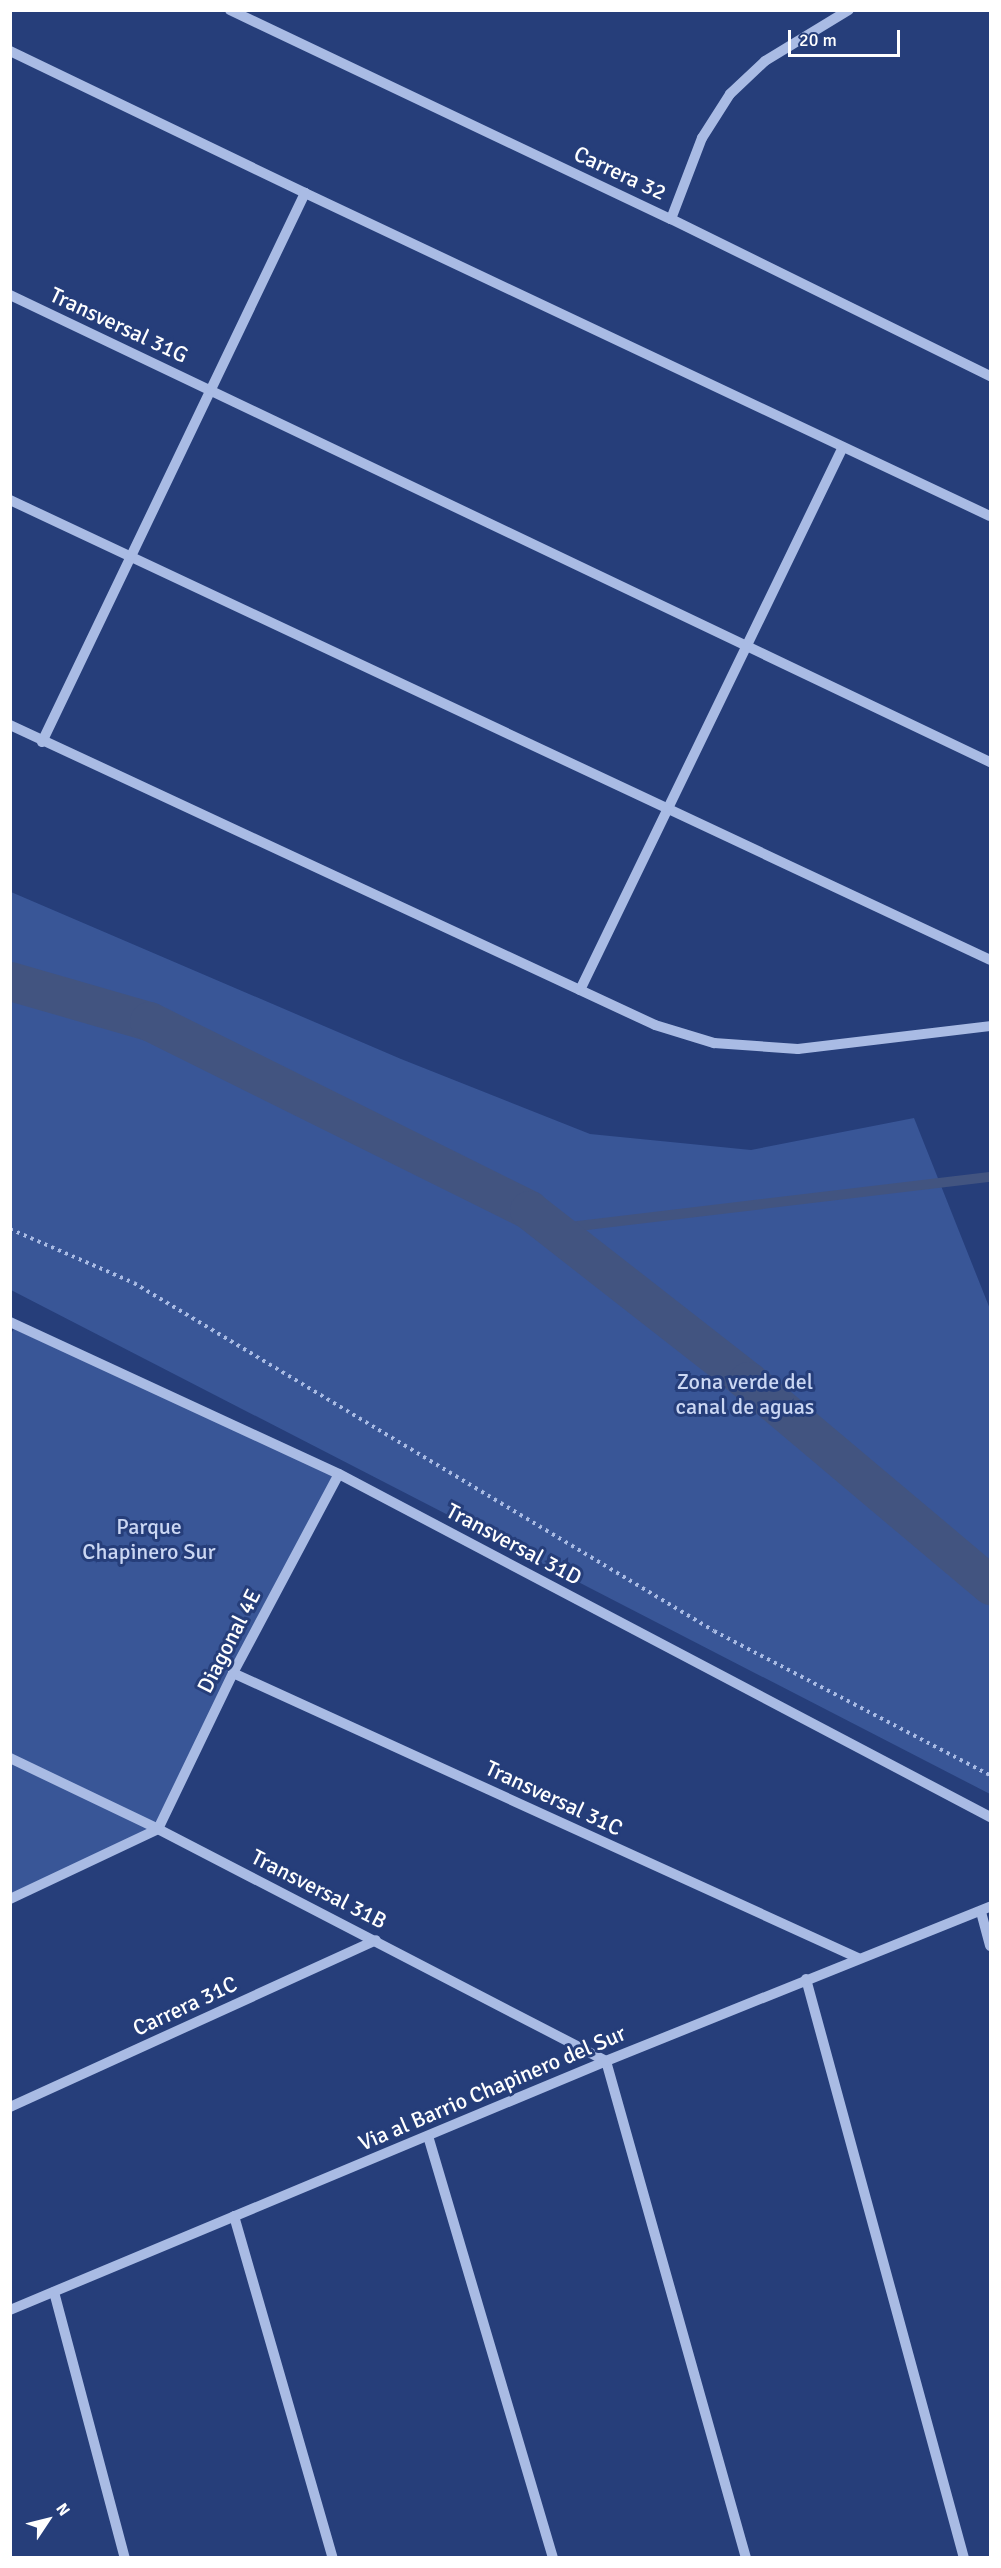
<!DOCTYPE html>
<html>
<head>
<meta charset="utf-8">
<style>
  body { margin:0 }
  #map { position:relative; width:1001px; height:2568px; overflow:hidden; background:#263e7a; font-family:Signika,sans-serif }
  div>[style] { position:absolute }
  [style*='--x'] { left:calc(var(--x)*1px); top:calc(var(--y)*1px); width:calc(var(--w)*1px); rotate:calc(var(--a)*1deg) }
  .green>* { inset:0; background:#395697 }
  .stream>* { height:10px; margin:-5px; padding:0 5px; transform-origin:5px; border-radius:5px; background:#425480 }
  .canal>* { height:39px; margin:-19.5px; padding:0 19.5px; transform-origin:19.5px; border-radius:19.5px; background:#425480 }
  .path>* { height:4px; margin-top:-2px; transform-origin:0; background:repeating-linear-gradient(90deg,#a9bbe4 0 3px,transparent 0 7.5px) }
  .minor>* { height:10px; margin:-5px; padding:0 5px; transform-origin:5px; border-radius:5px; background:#a9bbe4 }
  span { translate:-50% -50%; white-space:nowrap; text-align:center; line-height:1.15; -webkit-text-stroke:6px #263e7a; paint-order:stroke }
  .street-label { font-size:22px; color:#fff }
  .park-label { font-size:22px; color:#cbd7f3 }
  .frame { position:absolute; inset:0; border:12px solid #fff; pointer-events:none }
  .north { position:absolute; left:18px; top:2490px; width:60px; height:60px; -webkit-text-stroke:4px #263e7a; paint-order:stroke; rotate:55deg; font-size:16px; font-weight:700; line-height:24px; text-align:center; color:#fff }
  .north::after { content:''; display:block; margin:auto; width:21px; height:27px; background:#fff; clip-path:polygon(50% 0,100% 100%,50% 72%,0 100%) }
  .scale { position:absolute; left:788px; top:30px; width:112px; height:27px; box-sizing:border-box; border:3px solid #fff; border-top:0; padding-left:8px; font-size:18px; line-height:21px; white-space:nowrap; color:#fff; -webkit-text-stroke:4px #263e7a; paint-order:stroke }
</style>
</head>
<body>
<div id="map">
  <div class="green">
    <div style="clip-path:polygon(11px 892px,401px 1059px,590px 1134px,751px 1150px,914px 1118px,990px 1309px,990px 1794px,11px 1290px)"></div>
    <div style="clip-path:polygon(14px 1329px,339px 1474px,158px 1829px,11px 1899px,10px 1335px)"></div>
  </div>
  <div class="stream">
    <div style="--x:553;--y:1229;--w:440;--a:-6.8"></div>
  </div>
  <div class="canal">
    <div style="--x:10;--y:981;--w:145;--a:16.1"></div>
    <div style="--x:149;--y:1021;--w:424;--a:26.4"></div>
    <div style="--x:529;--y:1210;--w:278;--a:38"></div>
    <div style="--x:748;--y:1381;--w:317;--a:40.1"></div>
  </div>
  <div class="path">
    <div style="--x:10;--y:1229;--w:135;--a:23.5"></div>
    <div style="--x:134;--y:1283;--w:676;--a:30.96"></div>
    <div style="--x:714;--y:1631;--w:311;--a:27.6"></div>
  </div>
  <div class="minor">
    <div style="--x:230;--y:10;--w:488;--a:25.4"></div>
    <div style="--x:671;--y:219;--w:356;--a:26.2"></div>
    <div style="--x:10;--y:51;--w:327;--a:25.7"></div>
    <div style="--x:305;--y:193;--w:757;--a:25.25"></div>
    <div style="--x:671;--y:219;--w:87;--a:-69.1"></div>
    <div style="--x:702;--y:138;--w:52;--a:-57.5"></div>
    <div style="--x:730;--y:94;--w:48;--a:-43.3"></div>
    <div style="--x:765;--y:61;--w:98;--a:-31.3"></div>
    <div style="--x:10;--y:295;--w:1086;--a:25.48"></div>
    <div style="--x:10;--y:500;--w:1083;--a:25.14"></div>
    <div style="--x:10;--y:725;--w:711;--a:24.94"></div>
    <div style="--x:655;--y:1025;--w:62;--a:17"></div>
    <div style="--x:714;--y:1043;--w:84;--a:4.1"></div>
    <div style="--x:798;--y:1049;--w:193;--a:-6.8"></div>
    <div style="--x:42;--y:742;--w:609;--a:-64.4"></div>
    <div style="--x:580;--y:990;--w:603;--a:-64.16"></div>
    <div style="--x:10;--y:1322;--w:362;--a:24.8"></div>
    <div style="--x:339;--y:1474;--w:736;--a:27.78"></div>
    <div style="--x:233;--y:1673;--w:687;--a:24.51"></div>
    <div style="--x:10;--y:1758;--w:164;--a:25.6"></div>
    <div style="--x:158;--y:1829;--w:505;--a:27.38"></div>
    <div style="--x:606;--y:2061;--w:516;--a:74.27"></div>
    <div style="--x:158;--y:1829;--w:173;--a:-64.3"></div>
    <div style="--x:233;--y:1673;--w:225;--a:-62"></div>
    <div style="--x:10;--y:1899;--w:164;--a:-25.3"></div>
    <div style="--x:981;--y:1912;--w:35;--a:75"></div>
    <div style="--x:806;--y:1979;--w:600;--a:74.74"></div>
    <div style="--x:10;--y:2107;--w:402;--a:-24.5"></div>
    <div style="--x:428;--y:2136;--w:440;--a:73.5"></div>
    <div style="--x:234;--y:2216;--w:356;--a:73.9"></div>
    <div style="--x:54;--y:2292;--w:275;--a:75.1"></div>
    <div style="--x:10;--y:2310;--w:646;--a:-22.67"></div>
    <div style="--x:606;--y:2061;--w:414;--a:-21.9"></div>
  </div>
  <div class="street-label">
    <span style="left:620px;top:173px;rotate:25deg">Carrera 32</span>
    <span style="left:119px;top:325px;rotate:25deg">Transversal 31G</span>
    <span style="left:514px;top:1544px;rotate:28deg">Transversal 31D</span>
    <span style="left:229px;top:1641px;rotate:-63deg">Diagonal 4E</span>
    <span style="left:554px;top:1798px;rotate:25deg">Transversal 31C</span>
    <span style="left:319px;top:1889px;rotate:27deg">Transversal 31B</span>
    <span style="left:185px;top:2006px;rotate:-25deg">Carrera 31C</span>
    <span style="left:492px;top:2088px;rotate:-23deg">Via al Barrio Chapinero del Sur</span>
  </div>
  <div class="park-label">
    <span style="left:745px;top:1394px">Zona verde del<br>canal de aguas</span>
    <span style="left:149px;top:1539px">Parque<br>Chapinero Sur</span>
  </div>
  <div class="frame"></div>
  <div class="north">N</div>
  <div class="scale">20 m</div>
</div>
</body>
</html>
